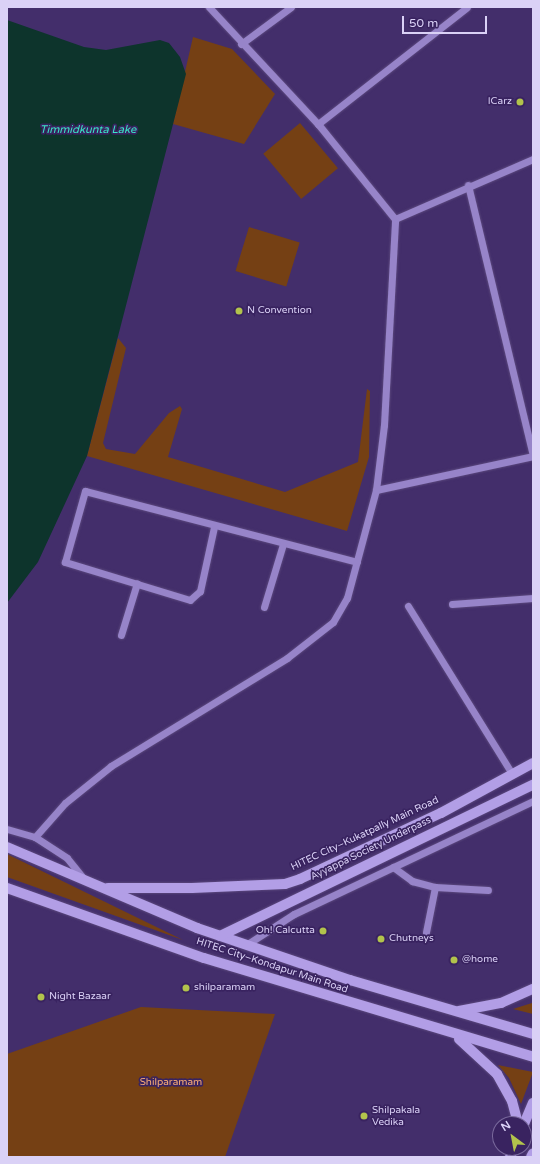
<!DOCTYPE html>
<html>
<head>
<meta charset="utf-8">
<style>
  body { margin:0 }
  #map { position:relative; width:540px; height:1164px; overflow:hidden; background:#432e6b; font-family:"Varela Round",sans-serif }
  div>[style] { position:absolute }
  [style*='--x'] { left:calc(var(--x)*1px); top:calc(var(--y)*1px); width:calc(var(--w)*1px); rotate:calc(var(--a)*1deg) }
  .green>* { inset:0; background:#754014; transform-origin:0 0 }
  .water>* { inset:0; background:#0d342c }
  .roads { filter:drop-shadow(0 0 1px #5b487d) drop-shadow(0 0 1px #5b487d) }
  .minor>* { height:7px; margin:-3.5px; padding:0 3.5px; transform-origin:3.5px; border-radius:3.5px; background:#9784c9 }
  .major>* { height:10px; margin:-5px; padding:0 5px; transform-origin:5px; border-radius:5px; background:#b29ee6 }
  .dots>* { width:11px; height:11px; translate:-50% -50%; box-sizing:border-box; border:2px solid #392360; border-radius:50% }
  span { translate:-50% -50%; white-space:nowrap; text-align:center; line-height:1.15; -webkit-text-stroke:3.5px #392360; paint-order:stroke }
  .poi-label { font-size:10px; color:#dad1f6 }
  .right { translate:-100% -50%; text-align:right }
  .left { translate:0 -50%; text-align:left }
  .street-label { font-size:10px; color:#dad1f6 }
  .park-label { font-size:10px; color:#fbae76 }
  .water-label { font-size:11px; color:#39e8c7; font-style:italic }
  .frame { position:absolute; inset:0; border:8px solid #dad1f6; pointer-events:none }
  .north { position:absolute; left:492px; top:1116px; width:40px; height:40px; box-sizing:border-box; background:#392360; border:1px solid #79699c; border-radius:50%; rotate:328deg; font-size:11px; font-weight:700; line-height:16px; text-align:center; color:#dad1f6 }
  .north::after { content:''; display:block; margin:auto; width:14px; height:18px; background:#b2c34c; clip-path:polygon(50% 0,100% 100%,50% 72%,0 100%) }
  .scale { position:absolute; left:402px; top:16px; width:85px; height:18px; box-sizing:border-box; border:2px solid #dad1f6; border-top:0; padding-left:5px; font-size:12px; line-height:14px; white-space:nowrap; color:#dad1f6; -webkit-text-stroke:3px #392360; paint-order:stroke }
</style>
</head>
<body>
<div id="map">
  <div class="green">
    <div style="clip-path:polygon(193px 37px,232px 49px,275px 94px,244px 144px,173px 124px)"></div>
    <div style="left:300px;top:123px;width:59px;height:48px;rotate:50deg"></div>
    <div style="left:249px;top:227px;width:53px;height:46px;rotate:17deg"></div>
    <div style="clip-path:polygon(118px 338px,126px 348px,103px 443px,106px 449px,135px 454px,169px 413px,180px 406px,182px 409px,168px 457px,285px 492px,358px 462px,367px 389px,370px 391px,369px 457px,347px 531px,87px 456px)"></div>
    <div style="clip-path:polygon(7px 854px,183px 940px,7px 877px)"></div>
    <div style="clip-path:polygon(532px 1003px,533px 1014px,513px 1009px)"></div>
    <div style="clip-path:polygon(141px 1007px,275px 1014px,225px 1157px,7px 1157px,7px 1054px)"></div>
    <div style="clip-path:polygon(498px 1065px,533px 1072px,521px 1104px,509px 1078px)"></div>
  </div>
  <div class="water">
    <div style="clip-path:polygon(7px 20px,84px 47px,106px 50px,160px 40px,169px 43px,180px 57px,186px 74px,87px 456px,38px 562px,7px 603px)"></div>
  </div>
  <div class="roads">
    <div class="minor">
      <div style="--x:241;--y:44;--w:62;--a:-36.5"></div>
      <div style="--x:318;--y:124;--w:189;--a:-38.1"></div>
      <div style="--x:468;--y:185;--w:278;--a:76.5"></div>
      <div style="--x:395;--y:219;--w:150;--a:-23.5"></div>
      <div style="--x:376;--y:490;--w:161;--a:-12.2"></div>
      <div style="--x:214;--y:527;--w:66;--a:102.3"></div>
      <div style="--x:200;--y:591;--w:13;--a:138"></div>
      <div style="--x:190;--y:600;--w:131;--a:-163.1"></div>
      <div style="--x:65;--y:562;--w:74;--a:-74.3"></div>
      <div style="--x:85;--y:491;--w:281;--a:14.6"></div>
      <div style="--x:452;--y:604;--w:81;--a:-4.2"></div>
      <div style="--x:408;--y:606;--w:198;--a:58.2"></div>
      <div style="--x:264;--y:607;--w:66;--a:-73.2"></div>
      <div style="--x:121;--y:635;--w:54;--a:-72.9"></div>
      <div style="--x:7;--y:829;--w:29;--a:16"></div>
      <div style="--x:35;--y:837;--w:38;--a:33"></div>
      <div style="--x:67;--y:858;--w:27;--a:51"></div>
      <div style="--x:35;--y:837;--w:45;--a:-48.6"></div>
      <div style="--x:65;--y:803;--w:59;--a:-38.8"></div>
      <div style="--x:111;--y:766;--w:206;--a:-31.5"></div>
      <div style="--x:287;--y:658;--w:58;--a:-38"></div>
      <div style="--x:333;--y:622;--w:28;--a:-60"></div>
      <div style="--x:347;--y:598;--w:112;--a:-75"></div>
      <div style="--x:376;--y:490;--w:65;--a:-83"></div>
      <div style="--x:384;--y:425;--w:206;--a:-86.9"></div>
      <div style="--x:395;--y:219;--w:122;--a:-129"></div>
      <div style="--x:318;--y:124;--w:160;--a:-133"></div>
      <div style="--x:393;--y:867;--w:24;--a:36"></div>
      <div style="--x:412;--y:881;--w:24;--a:15"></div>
      <div style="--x:435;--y:887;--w:53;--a:3.2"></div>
      <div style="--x:426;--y:932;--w:46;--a:-78.7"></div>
      <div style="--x:246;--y:945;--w:57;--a:-32.9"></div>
      <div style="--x:294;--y:914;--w:264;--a:-25.3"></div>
    </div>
    <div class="major">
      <div style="--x:7;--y:847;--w:207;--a:23.1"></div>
      <div style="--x:197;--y:928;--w:162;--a:18.8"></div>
      <div style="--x:350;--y:980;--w:191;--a:16.4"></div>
      <div style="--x:7;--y:888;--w:209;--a:19.6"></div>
      <div style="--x:204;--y:958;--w:344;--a:16.7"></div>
      <div style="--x:108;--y:888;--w:84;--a:0"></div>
      <div style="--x:192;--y:888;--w:93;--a:-2.5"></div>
      <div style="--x:285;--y:884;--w:16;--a:-18"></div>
      <div style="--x:300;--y:879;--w:156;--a:-25.1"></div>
      <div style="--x:441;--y:813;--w:105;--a:-28.5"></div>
      <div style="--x:220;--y:936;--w:348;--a:-25.8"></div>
      <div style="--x:459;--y:1011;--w:43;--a:-10.8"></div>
      <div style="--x:501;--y:1003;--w:35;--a:-24"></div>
      <div style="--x:459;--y:1039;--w:52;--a:42.6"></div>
      <div style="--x:497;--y:1074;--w:31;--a:61"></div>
      <div style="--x:512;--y:1101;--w:24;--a:75"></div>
      <div style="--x:524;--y:1124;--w:23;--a:-67"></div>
      <div style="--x:510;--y:1157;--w:10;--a:-66"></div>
      <div style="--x:531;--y:1157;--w:4;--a:-63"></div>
    </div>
  </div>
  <div class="dots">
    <div style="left:520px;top:102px;background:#b2c34c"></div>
    <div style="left:239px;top:311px;background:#b2c34c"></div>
    <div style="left:323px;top:931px;background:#b2c34c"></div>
    <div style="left:381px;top:939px;background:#b2c34c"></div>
    <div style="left:454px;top:960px;background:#b2c34c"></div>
    <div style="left:186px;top:988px;background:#b2c34c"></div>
    <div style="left:41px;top:997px;background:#b2c34c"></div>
    <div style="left:364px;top:1116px;background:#b2c34c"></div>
  </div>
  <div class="poi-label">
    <span class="right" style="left:512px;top:102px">ICarz</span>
    <span class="left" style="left:247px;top:311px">N Convention</span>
    <span class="right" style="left:315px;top:931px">Oh! Calcutta</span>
    <span class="left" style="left:389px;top:939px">Chutneys</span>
    <span class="left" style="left:462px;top:960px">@home</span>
    <span class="left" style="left:194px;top:988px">shilparamam</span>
    <span class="left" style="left:49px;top:997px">Night Bazaar</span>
    <span class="left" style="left:372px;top:1116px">Shilpakala<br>Vedika</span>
  </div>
  <div class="street-label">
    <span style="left:365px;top:834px;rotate:-25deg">HITEC City–Kukatpally Main Road</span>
    <span style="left:371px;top:849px;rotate:-26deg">Ayyappa Society Underpass</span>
    <span style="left:272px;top:966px;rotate:18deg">HITEC City–Kondapur Main Road</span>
  </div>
  <div class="park-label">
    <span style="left:171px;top:1083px">Shilparamam</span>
  </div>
  <div class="water-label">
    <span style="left:88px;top:130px">Timmidkunta Lake</span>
  </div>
  <div class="frame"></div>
  <div class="north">N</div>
  <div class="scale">50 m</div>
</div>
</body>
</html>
